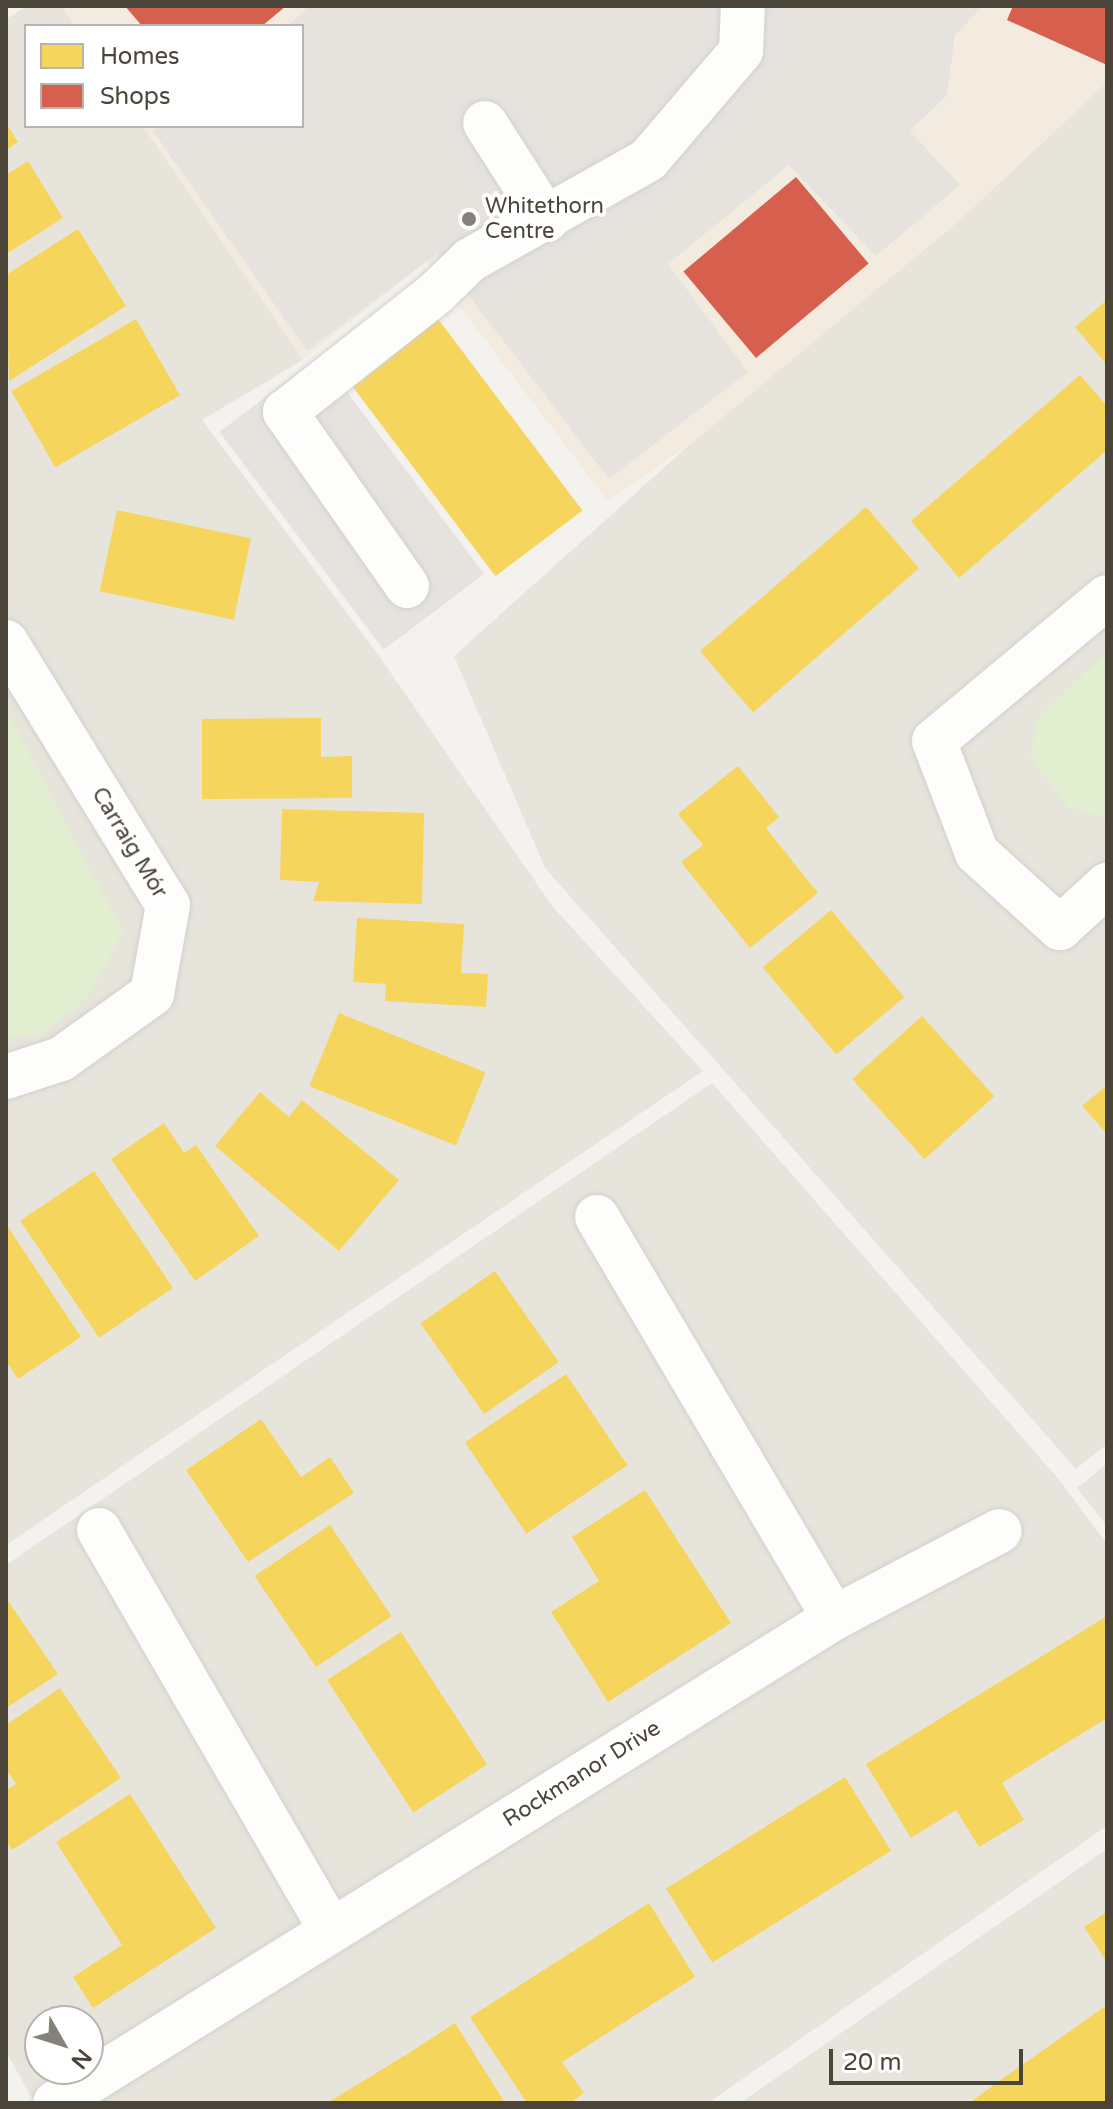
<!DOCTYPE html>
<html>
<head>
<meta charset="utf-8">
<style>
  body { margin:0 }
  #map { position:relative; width:1113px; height:2109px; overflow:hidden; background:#f4f2ee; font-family:"Varela Round",sans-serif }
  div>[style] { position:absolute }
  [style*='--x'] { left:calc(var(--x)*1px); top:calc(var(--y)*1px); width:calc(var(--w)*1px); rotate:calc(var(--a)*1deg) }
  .residential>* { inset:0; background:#e7e4dc }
  .commercial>* { inset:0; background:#f3ebdf }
  .green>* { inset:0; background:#e1eecf }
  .parking>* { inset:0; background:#e6e3df; transform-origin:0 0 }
  .homes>* { inset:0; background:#f6d55c; transform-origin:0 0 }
  .shops>* { inset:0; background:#d6604d; transform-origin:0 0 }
  .roads { filter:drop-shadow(0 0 2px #d2d0cb) drop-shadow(0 0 2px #d2d0cb) }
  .minor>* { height:44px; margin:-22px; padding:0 22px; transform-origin:22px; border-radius:22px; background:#fdfdfc }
  .dots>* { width:22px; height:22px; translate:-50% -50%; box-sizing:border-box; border:4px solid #fff; border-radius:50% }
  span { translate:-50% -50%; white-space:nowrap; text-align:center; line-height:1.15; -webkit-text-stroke:8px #fff; paint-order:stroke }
  .poi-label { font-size:22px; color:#4b4439 }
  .left { translate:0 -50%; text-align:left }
  .street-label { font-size:22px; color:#4b4439 }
  .frame { position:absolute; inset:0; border:8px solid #4b4439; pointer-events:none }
  .legend { position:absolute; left:24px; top:24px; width:280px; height:104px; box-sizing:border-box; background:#fff; border:2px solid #b7b4b0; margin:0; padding:10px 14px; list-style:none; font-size:24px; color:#4b4439 }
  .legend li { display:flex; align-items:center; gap:16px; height:40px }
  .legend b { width:40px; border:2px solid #b7b4b0 }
  .north { position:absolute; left:24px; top:2005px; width:80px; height:80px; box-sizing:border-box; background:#fff; border:2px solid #b7b4b0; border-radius:50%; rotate:129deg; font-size:22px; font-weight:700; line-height:32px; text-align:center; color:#4b4439 }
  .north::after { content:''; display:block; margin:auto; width:28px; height:36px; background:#868178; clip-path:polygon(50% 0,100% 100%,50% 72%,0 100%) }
  .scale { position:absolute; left:829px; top:2049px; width:194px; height:36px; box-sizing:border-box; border:4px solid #4b4439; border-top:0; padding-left:10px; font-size:24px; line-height:28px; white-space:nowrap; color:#4b4439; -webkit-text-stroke:6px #fff; paint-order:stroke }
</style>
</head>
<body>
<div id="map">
  <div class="residential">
    <div style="clip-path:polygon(27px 6px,62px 6px,75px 26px,26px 26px,26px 126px,143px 126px,303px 360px,202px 420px,377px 653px,553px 907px,703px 1071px,6px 1545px,6px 19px)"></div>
    <div style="clip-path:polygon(1107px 82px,1107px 1444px,1076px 1469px,545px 868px,454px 656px,687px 447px,961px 219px)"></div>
    <div style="clip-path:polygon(evenodd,712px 1083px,1061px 1482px,1107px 1544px,1107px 1826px,708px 2103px,35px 2103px,6px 2052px,6px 1565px,712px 1083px,40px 2021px,88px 2021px,88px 2069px,40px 2069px,40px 2021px)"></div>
    <div style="clip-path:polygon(1107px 1464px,1107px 1526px,1077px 1488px)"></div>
    <div style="clip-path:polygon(1107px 1849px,1107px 2103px,740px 2103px)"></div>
  </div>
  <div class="commercial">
    <div style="clip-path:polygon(62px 6px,1107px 6px,1107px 82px,961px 219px,687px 447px,607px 500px,426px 262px,303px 360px,143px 126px,302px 126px,302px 26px,75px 26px)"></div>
  </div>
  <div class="green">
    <div style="clip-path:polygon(1107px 652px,1107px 819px,1068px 807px,1030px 758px,1039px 716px)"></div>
    <div style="clip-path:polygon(6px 710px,123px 932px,88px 997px,40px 1035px,6px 1038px)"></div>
  </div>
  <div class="parking">
    <div style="clip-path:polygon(309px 6px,983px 6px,955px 35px,947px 95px,910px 131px,960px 185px,876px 256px,789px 165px,668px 264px,748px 372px,609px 479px,437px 254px,307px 351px,153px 131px,159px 126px,302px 126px,302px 26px,288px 26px)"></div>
    <div style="left:320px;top:356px;width:273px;height:126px;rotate:53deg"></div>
  </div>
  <div class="homes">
    <div style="clip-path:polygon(6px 123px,18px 142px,6px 150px)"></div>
    <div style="clip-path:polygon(28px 161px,63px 218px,6px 254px,6px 175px)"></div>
    <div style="clip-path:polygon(78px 229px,126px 306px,9px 381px,6px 275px)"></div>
    <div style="left:417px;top:291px;width:275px;height:109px;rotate:53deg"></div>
    <div style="clip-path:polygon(1107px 300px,1107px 365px,1075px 327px)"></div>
    <div style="left:136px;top:319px;width:88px;height:144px;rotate:60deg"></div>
    <div style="clip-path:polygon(1080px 375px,1107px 406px,1107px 450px,959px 578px,911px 521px)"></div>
    <div style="left:866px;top:507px;width:81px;height:220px;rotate:49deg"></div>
    <div style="left:117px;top:510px;width:137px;height:83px;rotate:12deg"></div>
    <div style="clip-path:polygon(321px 718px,321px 757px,352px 756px,352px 798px,202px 799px,202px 719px)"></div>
    <div style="clip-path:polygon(738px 766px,779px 817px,766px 828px,818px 893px,750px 948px,681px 862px,703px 845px,678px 814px)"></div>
    <div style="clip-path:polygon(282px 809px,424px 813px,422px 904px,313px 901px,319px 882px,280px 880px)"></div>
    <div style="left:831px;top:910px;width:114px;height:89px;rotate:50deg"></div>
    <div style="clip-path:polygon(357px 918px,464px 924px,461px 973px,488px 974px,486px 1007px,385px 1001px,386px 984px,353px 982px)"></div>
    <div style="left:339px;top:1013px;width:158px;height:79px;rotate:22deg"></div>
    <div style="left:922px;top:1016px;width:108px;height:94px;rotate:48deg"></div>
    <div style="clip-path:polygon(1107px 1085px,1107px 1134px,1082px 1106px)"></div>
    <div style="clip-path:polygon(260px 1092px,289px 1117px,302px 1100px,399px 1180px,339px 1251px,215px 1146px)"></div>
    <div style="clip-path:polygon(164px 1123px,184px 1153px,196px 1145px,259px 1236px,195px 1281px,111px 1159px)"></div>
    <div style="left:94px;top:1171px;width:141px;height:89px;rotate:56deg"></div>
    <div style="clip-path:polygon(6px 1224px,81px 1337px,18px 1379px,6px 1361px)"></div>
    <div style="left:495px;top:1271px;width:111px;height:91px;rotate:55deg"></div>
    <div style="left:566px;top:1374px;width:110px;height:122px;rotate:56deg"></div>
    <div style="clip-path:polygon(261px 1419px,301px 1477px,330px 1457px,354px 1493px,248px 1562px,186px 1470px)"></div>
    <div style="clip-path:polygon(645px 1490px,731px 1623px,608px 1702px,551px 1612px,599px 1581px,572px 1537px)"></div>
    <div style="left:330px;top:1525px;width:110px;height:91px;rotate:56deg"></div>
    <div style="clip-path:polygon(6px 1598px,58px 1674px,6px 1708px)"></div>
    <div style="clip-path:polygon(1107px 1616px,1107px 1718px,1002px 1783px,1024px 1820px,979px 1847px,956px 1810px,911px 1838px,866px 1764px)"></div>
    <div style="left:401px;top:1632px;width:158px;height:88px;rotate:57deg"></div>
    <div style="clip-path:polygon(60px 1688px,121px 1778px,12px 1850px,6px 1840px,6px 1790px,16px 1784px,6px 1769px,6px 1725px)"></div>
    <div style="left:845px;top:1777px;width:87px;height:211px;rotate:58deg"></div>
    <div style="clip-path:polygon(130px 1794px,216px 1928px,93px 2008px,73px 1977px,122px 1945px,56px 1842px)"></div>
    <div style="clip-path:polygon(649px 1903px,695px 1977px,562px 2062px,584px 2093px,570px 2103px,527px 2103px,470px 2017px)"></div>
    <div style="clip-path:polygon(1107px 1912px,1107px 1962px,1084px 1927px)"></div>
    <div style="clip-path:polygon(1107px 2005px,1107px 2103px,969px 2103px,1012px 2072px)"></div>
    <div style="clip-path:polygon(455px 2023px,505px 2103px,327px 2103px,409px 2053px)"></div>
  </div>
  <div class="shops">
    <div style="clip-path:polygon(125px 6px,286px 6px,262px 26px,142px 26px)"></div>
    <div style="clip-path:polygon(1013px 6px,1107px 6px,1107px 65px,1007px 20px)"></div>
    <div style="left:796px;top:177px;width:113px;height:147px;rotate:50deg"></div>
  </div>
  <div class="roads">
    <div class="minor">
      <div style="--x:485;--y:123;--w:115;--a:57.4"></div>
      <div style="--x:407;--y:586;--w:213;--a:-125"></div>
      <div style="--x:285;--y:412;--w:192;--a:-38.2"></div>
      <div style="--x:436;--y:293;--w:47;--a:-44.1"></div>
      <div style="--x:470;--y:260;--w:204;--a:-29.3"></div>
      <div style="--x:648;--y:160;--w:143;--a:-49.5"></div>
      <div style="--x:741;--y:51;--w:45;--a:-87.5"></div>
      <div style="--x:1107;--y:597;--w:225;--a:140.2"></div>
      <div style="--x:934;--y:741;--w:120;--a:69"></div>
      <div style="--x:977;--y:853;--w:112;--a:42.1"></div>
      <div style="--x:1060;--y:928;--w:64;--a:-42.5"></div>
      <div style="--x:6;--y:642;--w:309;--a:58.4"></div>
      <div style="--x:168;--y:905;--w:90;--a:100.2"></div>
      <div style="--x:152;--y:994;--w:112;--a:144.5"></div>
      <div style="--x:61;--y:1059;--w:58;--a:161.9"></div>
      <div style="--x:597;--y:1217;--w:466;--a:59.4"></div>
      <div style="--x:99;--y:1530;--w:463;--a:59.9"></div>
      <div style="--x:55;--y:2103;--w:918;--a:-31.91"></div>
      <div style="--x:834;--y:1618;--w:187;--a:-27.7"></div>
    </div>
  </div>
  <div class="dots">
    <div style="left:469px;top:219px;background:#868178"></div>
  </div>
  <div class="poi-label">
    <span class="left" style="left:485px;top:219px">Whitethorn<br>Centre</span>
  </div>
  <div class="street-label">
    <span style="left:129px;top:843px;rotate:59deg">Carraig Mór</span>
    <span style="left:582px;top:1774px;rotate:-32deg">Rockmanor Drive</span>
  </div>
  <div class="frame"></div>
  <ul class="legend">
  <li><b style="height:22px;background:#f6d55c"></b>Homes</li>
  <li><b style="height:22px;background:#d6604d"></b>Shops</li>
  </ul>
  <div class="north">N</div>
  <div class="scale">20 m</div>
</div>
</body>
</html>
